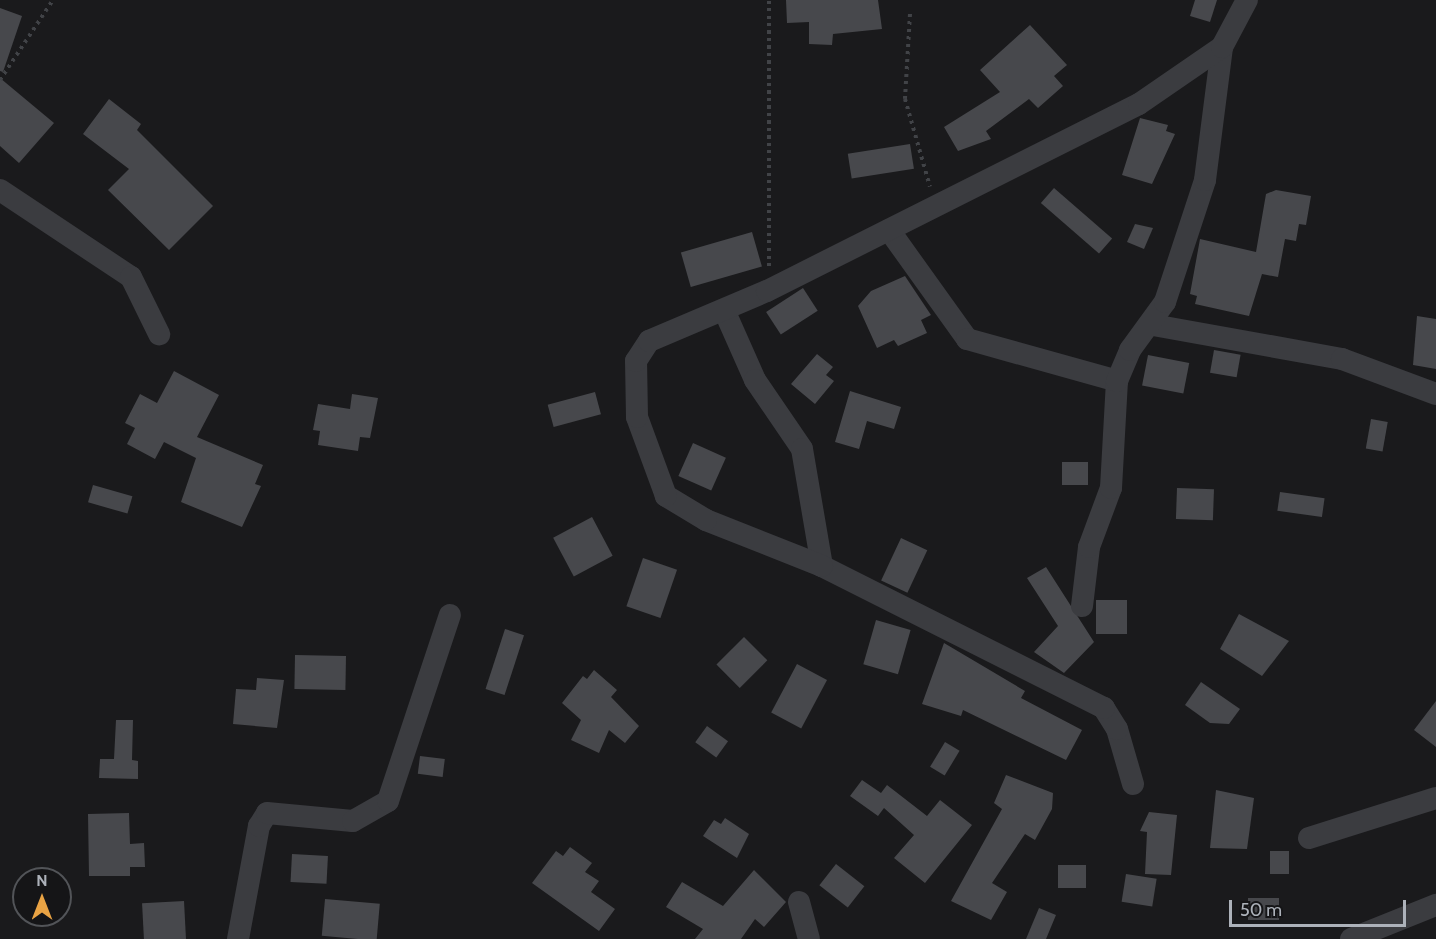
<!DOCTYPE html>
<html>
<head>
<meta charset="utf-8">
<style>
  body { margin:0 }
  #map { position:relative; width:1436px; height:939px; overflow:hidden; background:#1a1a1c; font-family:Cabin,sans-serif }
  div>[style] { position:absolute }
  [style*='--x'] { left:calc(var(--x)*1px); top:calc(var(--y)*1px); width:calc(var(--w)*1px); rotate:calc(var(--a)*1deg) }
  .building>* { inset:0; background:#47484c; transform-origin:0 0 }
  .path>* { height:4px; margin-top:-2px; transform-origin:0; background:repeating-linear-gradient(90deg,#414347 0 3px,transparent 0 7.5px) }
  .minor>* { height:22px; margin:-11px; padding:0 11px; transform-origin:11px; border-radius:11px; background:#3b3c40 }
  span { translate:-50% -50%; white-space:nowrap; text-align:center; line-height:1.15; -webkit-text-stroke:6px #151517; paint-order:stroke }
  .north { position:absolute; left:12px; top:867px; width:60px; height:60px; box-sizing:border-box; background:#151517; border:2px solid #525458; border-radius:50%; rotate:0deg; font-size:16px; font-weight:700; line-height:24px; text-align:center; color:#adb2ba }
  .north::after { content:''; display:block; margin:auto; width:21px; height:27px; background:#e9a344; clip-path:polygon(50% 0,100% 100%,50% 72%,0 100%) }
  .scale { position:absolute; left:1229px; top:900px; width:177px; height:27px; box-sizing:border-box; border:3px solid #adb2ba; border-top:0; padding-left:8px; font-size:18px; line-height:21px; white-space:nowrap; color:#adb2ba; -webkit-text-stroke:4px #151517; paint-order:stroke }
</style>
</head>
<body>
<div id="map">
  <div class="building">
    <div style="clip-path:polygon(786px 0,878px 0,882px 29px,833px 34px,832px 45px,809px 44px,809px 22px,787px 23px)"></div>
    <div style="clip-path:polygon(1195px 0,1217px 0,1210px 22px,1190px 16px)"></div>
    <div style="clip-path:polygon(0 8px,22px 16px,3px 72px,0 71px)"></div>
    <div style="clip-path:polygon(1030px 25px,1067px 65px,1054px 76px,1063px 86px,1038px 108px,1029px 99px,986px 131px,991px 139px,958px 151px,944px 127px,1000px 92px,980px 70px)"></div>
    <div style="clip-path:polygon(0 78px,54px 123px,19px 163px,0 146px)"></div>
    <div style="clip-path:polygon(109px 99px,141px 124px,137px 130px,213px 206px,169px 250px,108px 190px,129px 169px,83px 134px)"></div>
    <div style="clip-path:polygon(1140px 118px,1168px 125px,1166px 131px,1175px 134px,1152px 184px,1122px 175px)"></div>
    <div style="left:910px;top:144px;width:25px;height:63px;rotate:81deg"></div>
    <div style="left:1054px;top:188px;width:77px;height:20px;rotate:41deg"></div>
    <div style="clip-path:polygon(1276px 190px,1311px 196px,1306px 225px,1299px 224px,1296px 241px,1285px 239px,1278px 277px,1262px 274px,1249px 316px,1195px 304px,1197px 296px,1190px 294px,1200px 239px,1256px 252px,1266px 194px)"></div>
    <div style="clip-path:polygon(1135px 224px,1153px 228px,1144px 249px,1127px 242px)"></div>
    <div style="left:752px;top:232px;width:36px;height:74px;rotate:74deg"></div>
    <div style="clip-path:polygon(905px 276px,931px 315px,921px 320px,927px 333px,898px 346px,894px 340px,877px 348px,858px 306px,871px 291px)"></div>
    <div style="left:803px;top:288px;width:27px;height:44px;rotate:57deg"></div>
    <div style="clip-path:polygon(1417px 316px,1436px 319px,1436px 369px,1413px 365px)"></div>
    <div style="left:1214px;top:350px;width:27px;height:23px;rotate:10deg"></div>
    <div style="clip-path:polygon(817px 354px,833px 367px,826px 375px,834px 381px,815px 404px,791px 384px)"></div>
    <div style="left:1148px;top:355px;width:42px;height:31px;rotate:11deg"></div>
    <div style="clip-path:polygon(174px 371px,219px 395px,197px 437px,263px 465px,255px 484px,261px 486px,242px 527px,181px 502px,196px 458px,164px 442px,155px 459px,127px 444px,135px 428px,125px 423px,140px 394px,157px 403px)"></div>
    <div style="clip-path:polygon(850px 391px,901px 407px,894px 429px,867px 421px,859px 449px,835px 442px)"></div>
    <div style="left:595px;top:392px;width:23px;height:49px;rotate:75deg"></div>
    <div style="clip-path:polygon(352px 394px,378px 398px,370px 438px,360px 437px,358px 451px,318px 445px,320px 431px,313px 430px,318px 404px,350px 409px)"></div>
    <div style="left:1371px;top:419px;width:17px;height:30px;rotate:10deg"></div>
    <div style="left:693px;top:443px;width:36px;height:36px;rotate:24deg"></div>
    <div style="left:1062px;top:462px;width:26px;height:23px"></div>
    <div style="left:93px;top:485px;width:41px;height:18px;rotate:16deg"></div>
    <div style="left:1177px;top:488px;width:37px;height:31px;rotate:2deg"></div>
    <div style="left:1280px;top:492px;width:45px;height:19px;rotate:8deg"></div>
    <div style="left:592px;top:517px;width:44px;height:44px;rotate:62deg"></div>
    <div style="left:901px;top:538px;width:29px;height:47px;rotate:25deg"></div>
    <div style="left:643px;top:558px;width:36px;height:51px;rotate:19deg"></div>
    <div style="clip-path:polygon(1046px 567px,1094px 642px,1064px 673px,1034px 652px,1058px 626px,1027px 578px)"></div>
    <div style="left:1096px;top:600px;width:31px;height:34px"></div>
    <div style="clip-path:polygon(1239px 614px,1289px 641px,1262px 676px,1220px 649px)"></div>
    <div style="left:876px;top:620px;width:36px;height:46px;rotate:16deg"></div>
    <div style="left:505px;top:629px;width:20px;height:63px;rotate:18deg"></div>
    <div style="left:744px;top:637px;width:33px;height:39px;rotate:45deg"></div>
    <div style="clip-path:polygon(944px 643px,1025px 691px,1021px 698px,1082px 730px,1066px 760px,963px 710px,961px 716px,922px 704px)"></div>
    <div style="left:295px;top:655px;width:51px;height:34px;rotate:1deg"></div>
    <div style="left:797px;top:664px;width:34px;height:55px;rotate:28deg"></div>
    <div style="clip-path:polygon(594px 670px,617px 690px,611px 697px,639px 726px,625px 743px,609px 730px,599px 753px,571px 740px,581px 720px,562px 703px,583px 676px,587px 679px)"></div>
    <div style="clip-path:polygon(257px 678px,284px 680px,277px 728px,233px 724px,236px 689px,256px 690px)"></div>
    <div style="clip-path:polygon(1201px 682px,1240px 709px,1229px 724px,1210px 723px,1185px 705px)"></div>
    <div style="clip-path:polygon(1436px 701px,1436px 747px,1414px 730px)"></div>
    <div style="clip-path:polygon(116px 720px,133px 720px,132px 760px,138px 761px,138px 779px,99px 778px,100px 759px,114px 759px)"></div>
    <div style="left:707px;top:726px;width:26px;height:20px;rotate:36deg"></div>
    <div style="left:945px;top:742px;width:17px;height:29px;rotate:31deg"></div>
    <div style="left:420px;top:756px;width:25px;height:18px;rotate:7deg"></div>
    <div style="clip-path:polygon(1006px 775px,1053px 793px,1052px 809px,1035px 840px,1025px 834px,992px 883px,1007px 892px,991px 920px,951px 901px,1002px 809px,994px 803px)"></div>
    <div style="clip-path:polygon(862px 780px,881px 793px,887px 785px,927px 816px,940px 800px,972px 825px,925px 883px,894px 858px,914px 835px,884px 808px,878px 816px,850px 796px)"></div>
    <div style="clip-path:polygon(1216px 790px,1254px 798px,1247px 849px,1210px 848px)"></div>
    <div style="clip-path:polygon(1149px 812px,1177px 815px,1171px 875px,1145px 874px,1147px 832px,1140px 831px)"></div>
    <div style="clip-path:polygon(129px 813px,130px 844px,144px 843px,145px 867px,130px 867px,130px 876px,89px 876px,88px 814px)"></div>
    <div style="clip-path:polygon(725px 818px,749px 834px,737px 858px,703px 836px,714px 820px,721px 824px)"></div>
    <div style="clip-path:polygon(570px 847px,592px 863px,585px 872px,599px 881px,591px 892px,615px 909px,599px 931px,532px 883px,556px 851px,563px 856px)"></div>
    <div style="left:1270px;top:851px;width:19px;height:23px"></div>
    <div style="left:292px;top:854px;width:36px;height:28px;rotate:3deg"></div>
    <div style="left:836px;top:864px;width:36px;height:27px;rotate:38deg"></div>
    <div style="left:1058px;top:865px;width:28px;height:23px"></div>
    <div style="clip-path:polygon(754px 870px,786px 902px,764px 927px,755px 919px,741px 939px,695px 939px,703px 929px,666px 907px,682px 882px,723px 906px)"></div>
    <div style="left:1126px;top:874px;width:31px;height:28px;rotate:9deg"></div>
    <div style="left:1248px;top:898px;width:31px;height:22px"></div>
    <div style="left:325px;top:899px;width:55px;height:37px;rotate:5deg"></div>
    <div style="left:184px;top:901px;width:38px;height:42px;rotate:87deg"></div>
    <div style="clip-path:polygon(1039px 908px,1056px 915px,1046px 939px,1026px 939px)"></div>
  </div>
  <div class="path">
    <div style="--x:910;--y:14;--w:85;--a:93.4"></div>
    <div style="--x:905;--y:99;--w:91;--a:74.1"></div>
    <div style="--x:0;--y:80;--w:96;--a:-56.5"></div>
    <div style="--x:769;--y:266;--w:266;--a:-90"></div>
  </div>
  <div class="minor">
    <div style="--x:0;--y:190;--w:157;--a:33.6"></div>
    <div style="--x:131;--y:277;--w:64;--a:63.8"></div>
    <div style="--x:889;--y:230;--w:134;--a:54.4"></div>
    <div style="--x:967;--y:339;--w:156;--a:15.6"></div>
    <div style="--x:724;--y:310;--w:77;--a:66.1"></div>
    <div style="--x:755;--y:380;--w:83;--a:55.7"></div>
    <div style="--x:802;--y:449;--w:119;--a:80.3"></div>
    <div style="--x:1153;--y:325;--w:192;--a:10.2"></div>
    <div style="--x:1342;--y:359;--w:100;--a:20.4"></div>
    <div style="--x:1082;--y:606;--w:59;--a:-83.2"></div>
    <div style="--x:1089;--y:547;--w:63;--a:-69.6"></div>
    <div style="--x:1111;--y:488;--w:107;--a:-86.8"></div>
    <div style="--x:1117;--y:381;--w:34;--a:-67"></div>
    <div style="--x:1130;--y:350;--w:59;--a:-53.9"></div>
    <div style="--x:1165;--y:302;--w:128;--a:-71.8"></div>
    <div style="--x:1205;--y:180;--w:134;--a:-82.7"></div>
    <div style="--x:1133;--y:784;--w:57;--a:-106.2"></div>
    <div style="--x:1117;--y:729;--w:25;--a:-122"></div>
    <div style="--x:1104;--y:708;--w:316;--a:-153.3"></div>
    <div style="--x:822;--y:566;--w:125;--a:-158.4"></div>
    <div style="--x:706;--y:520;--w:47;--a:-149"></div>
    <div style="--x:666;--y:496;--w:84;--a:-110.2"></div>
    <div style="--x:637;--y:417;--w:56;--a:-91"></div>
    <div style="--x:636;--y:361;--w:24;--a:-57"></div>
    <div style="--x:649;--y:341;--w:128;--a:-23"></div>
    <div style="--x:767;--y:291;--w:416;--a:-26.7"></div>
    <div style="--x:1139;--y:104;--w:101;--a:-34.5"></div>
    <div style="--x:1222;--y:47;--w:53;--a:-62"></div>
    <div style="--x:1309;--y:838;--w:133;--a:-17.5"></div>
    <div style="--x:799;--y:902;--w:38;--a:75"></div>
    <div style="--x:238;--y:939;--w:115;--a:-79.5"></div>
    <div style="--x:259;--y:826;--w:15;--a:-58"></div>
    <div style="--x:267;--y:813;--w:86;--a:5.3"></div>
    <div style="--x:353;--y:821;--w:40;--a:-29.7"></div>
    <div style="--x:388;--y:801;--w:196;--a:-71.6"></div>
    <div style="--x:1351;--y:939;--w:92;--a:-21.8"></div>
  </div>
  <div class="north">N</div>
  <div class="scale">50 m</div>
</div>
</body>
</html>
